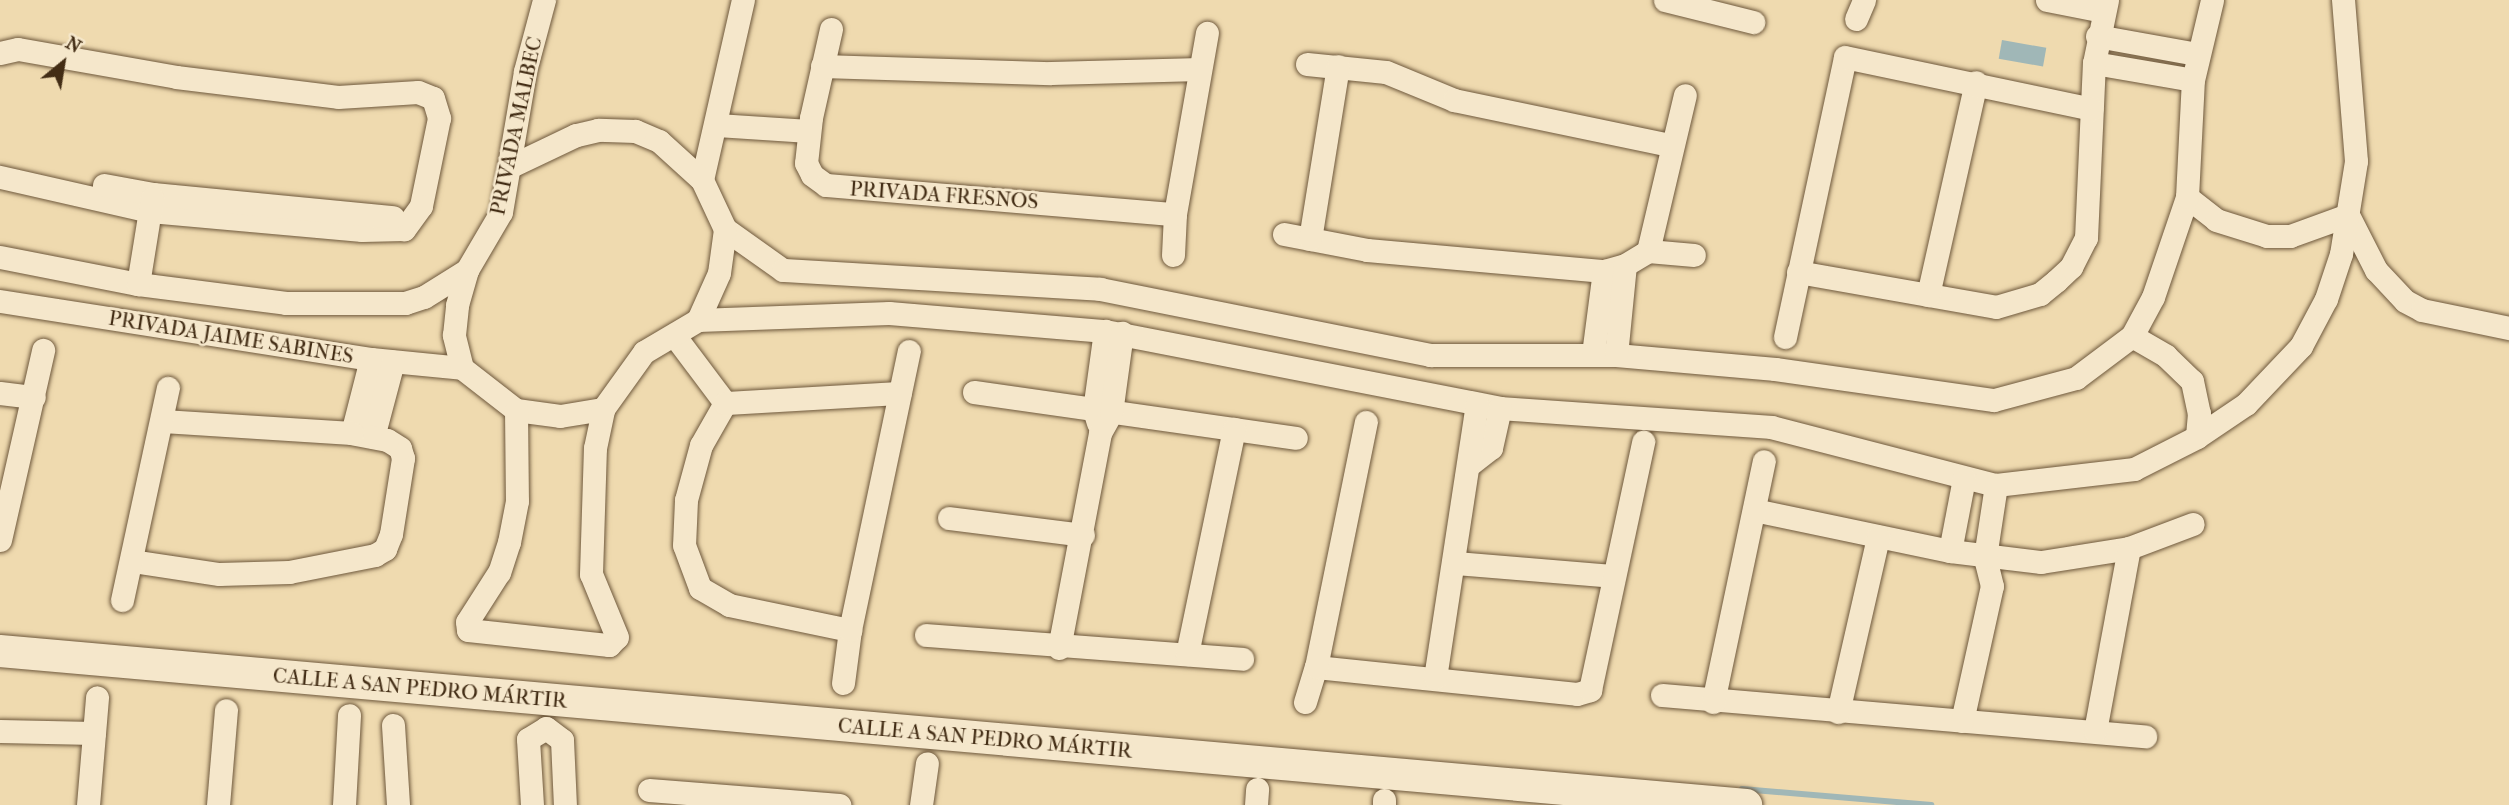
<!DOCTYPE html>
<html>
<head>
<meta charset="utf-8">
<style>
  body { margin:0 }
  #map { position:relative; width:2509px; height:805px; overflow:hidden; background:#efdaaf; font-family:"IM FELL French Canon",serif }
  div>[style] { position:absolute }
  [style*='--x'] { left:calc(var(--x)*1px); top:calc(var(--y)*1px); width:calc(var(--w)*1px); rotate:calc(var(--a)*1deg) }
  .water>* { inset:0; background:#a0b7b7; transform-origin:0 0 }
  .stream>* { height:6px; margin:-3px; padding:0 3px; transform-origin:3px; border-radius:3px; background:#a0b7b7 }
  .roads { filter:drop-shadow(0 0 2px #6e583c) drop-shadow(0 0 2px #6e583c) }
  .minor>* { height:23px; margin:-11.5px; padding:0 11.5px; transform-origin:11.5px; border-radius:11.5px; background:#f5e7cb }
  .secondary>* { height:32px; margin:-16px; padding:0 16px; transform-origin:16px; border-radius:16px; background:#f5e7cb }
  span { translate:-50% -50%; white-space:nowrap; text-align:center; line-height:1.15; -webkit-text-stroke:5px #f5e7cb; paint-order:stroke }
  .street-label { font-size:21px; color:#432d15 }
  .north { position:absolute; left:28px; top:28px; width:70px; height:70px; -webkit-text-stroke:5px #f5e7cb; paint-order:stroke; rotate:30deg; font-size:19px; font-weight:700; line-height:28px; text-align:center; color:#432d15 }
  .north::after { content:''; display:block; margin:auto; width:24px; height:32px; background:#432d15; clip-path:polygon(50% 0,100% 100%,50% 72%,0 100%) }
</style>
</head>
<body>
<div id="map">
  <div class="water">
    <div style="left:2002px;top:40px;width:45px;height:19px;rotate:10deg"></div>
  </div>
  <div class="stream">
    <div style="--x:1742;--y:789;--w:190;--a:4.8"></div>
  </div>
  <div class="roads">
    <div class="minor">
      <div style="--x:1665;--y:0;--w:91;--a:14"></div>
      <div style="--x:2047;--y:0;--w:57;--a:11.1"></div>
      <div style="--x:1856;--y:19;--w:21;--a:-67"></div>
      <div style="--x:831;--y:29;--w:91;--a:102.7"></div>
      <div style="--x:811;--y:118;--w:45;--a:96.3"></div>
      <div style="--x:806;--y:163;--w:13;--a:63"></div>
      <div style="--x:812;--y:175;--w:17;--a:36"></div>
      <div style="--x:826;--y:185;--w:350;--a:4.8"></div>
      <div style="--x:2097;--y:36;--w:102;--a:10.2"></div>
      <div style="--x:0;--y:53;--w:18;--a:-13"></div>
      <div style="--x:18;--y:49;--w:160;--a:10"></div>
      <div style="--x:176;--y:77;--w:163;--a:7"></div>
      <div style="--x:338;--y:97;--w:80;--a:-3.6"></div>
      <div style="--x:418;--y:92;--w:16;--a:22"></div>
      <div style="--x:433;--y:98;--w:21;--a:73"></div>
      <div style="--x:439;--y:118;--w:90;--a:101.6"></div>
      <div style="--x:421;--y:206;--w:29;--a:126"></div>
      <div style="--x:404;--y:229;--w:42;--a:178.6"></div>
      <div style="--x:362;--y:230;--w:213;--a:-174.9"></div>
      <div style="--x:150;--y:211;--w:154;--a:-167.2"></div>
      <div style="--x:2094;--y:63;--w:100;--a:9.7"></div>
      <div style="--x:1307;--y:64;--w:79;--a:5.8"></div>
      <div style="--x:1386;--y:72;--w:74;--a:22.4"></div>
      <div style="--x:1454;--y:100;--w:221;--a:11.8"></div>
      <div style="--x:822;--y:66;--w:229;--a:1.8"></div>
      <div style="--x:1051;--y:73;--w:149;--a:-1.5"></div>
      <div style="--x:717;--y:125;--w:92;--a:3.7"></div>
      <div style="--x:702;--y:180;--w:185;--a:-77.2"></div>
      <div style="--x:104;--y:185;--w:50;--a:10.4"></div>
      <div style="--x:153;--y:194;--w:241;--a:5.5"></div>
      <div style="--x:2187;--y:197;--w:37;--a:38"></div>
      <div style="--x:2216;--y:220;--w:53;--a:17.4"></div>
      <div style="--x:2267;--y:236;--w:23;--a:0"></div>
      <div style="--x:2290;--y:236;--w:62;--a:-19.9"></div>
      <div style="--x:2348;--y:215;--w:62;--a:63"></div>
      <div style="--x:2376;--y:270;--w:42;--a:46.9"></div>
      <div style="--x:2405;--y:301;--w:19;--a:28"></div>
      <div style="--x:2422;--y:310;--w:89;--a:11.7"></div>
      <div style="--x:725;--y:229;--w:71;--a:35.3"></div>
      <div style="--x:783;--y:270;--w:318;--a:3.4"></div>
      <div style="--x:1100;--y:289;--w:337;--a:11.3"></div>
      <div style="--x:1430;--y:355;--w:186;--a:0"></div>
      <div style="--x:1616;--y:355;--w:160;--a:5"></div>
      <div style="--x:1775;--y:369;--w:221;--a:8.1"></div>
      <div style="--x:1994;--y:400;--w:85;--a:-15"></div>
      <div style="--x:2076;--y:378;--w:70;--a:-36.9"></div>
      <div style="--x:2132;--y:336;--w:44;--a:-61.7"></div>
      <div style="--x:2153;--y:297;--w:106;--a:-71.2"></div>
      <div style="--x:2187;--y:197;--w:117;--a:-87.1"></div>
      <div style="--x:2193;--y:80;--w:82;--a:-76.6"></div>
      <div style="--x:1284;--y:234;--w:85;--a:10.9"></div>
      <div style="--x:1367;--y:250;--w:238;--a:5.1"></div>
      <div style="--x:1604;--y:271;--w:22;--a:-16"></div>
      <div style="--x:1625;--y:265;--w:27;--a:-31"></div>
      <div style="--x:1648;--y:251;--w:160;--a:-76.7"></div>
      <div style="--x:1310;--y:239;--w:175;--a:-80.8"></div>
      <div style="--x:1648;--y:251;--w:46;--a:5"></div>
      <div style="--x:1173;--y:255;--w:41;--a:-87.2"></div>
      <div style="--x:1175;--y:214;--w:184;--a:-80"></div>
      <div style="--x:0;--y:257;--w:141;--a:11.1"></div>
      <div style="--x:138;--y:284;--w:149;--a:7.3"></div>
      <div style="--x:286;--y:303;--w:119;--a:0"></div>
      <div style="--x:405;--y:303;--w:20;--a:-18"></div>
      <div style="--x:424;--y:297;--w:51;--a:-32.1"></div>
      <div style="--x:1798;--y:272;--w:201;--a:10"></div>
      <div style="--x:1996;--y:307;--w:46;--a:-16.5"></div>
      <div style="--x:2040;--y:294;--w:21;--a:-39"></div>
      <div style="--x:2056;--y:281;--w:21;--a:-43"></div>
      <div style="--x:2071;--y:267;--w:33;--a:-63"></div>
      <div style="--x:2086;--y:238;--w:175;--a:-87.4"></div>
      <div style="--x:2094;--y:63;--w:64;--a:-78.3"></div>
      <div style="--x:138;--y:284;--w:87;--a:-80.8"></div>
      <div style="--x:1928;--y:295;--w:218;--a:-77.3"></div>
      <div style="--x:0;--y:301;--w:376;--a:8.9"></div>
      <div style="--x:371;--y:359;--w:91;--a:5.6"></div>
      <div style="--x:698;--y:320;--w:191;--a:-2.1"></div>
      <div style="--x:889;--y:313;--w:217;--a:4.8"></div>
      <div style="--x:1105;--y:331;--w:402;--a:11"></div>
      <div style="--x:1500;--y:408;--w:272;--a:4"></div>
      <div style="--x:1771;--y:427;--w:232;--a:14.5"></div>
      <div style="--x:1996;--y:485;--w:139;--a:-6.6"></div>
      <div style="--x:2134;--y:469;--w:71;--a:-26.9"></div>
      <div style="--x:2197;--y:437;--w:59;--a:-34"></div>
      <div style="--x:2246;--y:404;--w:80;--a:-46.5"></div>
      <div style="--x:2301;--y:346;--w:53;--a:-62"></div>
      <div style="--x:2326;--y:299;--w:47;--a:-71.6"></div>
      <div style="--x:2341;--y:254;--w:94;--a:-80.8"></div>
      <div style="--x:2356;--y:161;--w:162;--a:-94.6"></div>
      <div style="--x:674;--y:335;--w:85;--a:53.1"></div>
      <div style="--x:2132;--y:336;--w:39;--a:30"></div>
      <div style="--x:2166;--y:356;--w:36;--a:44"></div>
      <div style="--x:2192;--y:381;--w:33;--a:78"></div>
      <div style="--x:2199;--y:413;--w:24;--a:95"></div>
      <div style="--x:1785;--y:337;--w:286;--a:-77.9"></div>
      <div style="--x:1845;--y:57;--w:252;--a:11.9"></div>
      <div style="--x:1593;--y:354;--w:84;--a:-82.5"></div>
      <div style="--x:1616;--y:355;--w:90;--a:-84.3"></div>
      <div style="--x:462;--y:368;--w:68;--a:37.9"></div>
      <div style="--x:516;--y:410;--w:44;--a:7.8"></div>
      <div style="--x:560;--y:416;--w:44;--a:-9.2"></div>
      <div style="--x:603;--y:409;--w:70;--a:-54.3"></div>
      <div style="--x:644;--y:352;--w:63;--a:-30.7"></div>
      <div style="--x:698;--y:320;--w:51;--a:-65.9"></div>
      <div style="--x:719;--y:273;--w:44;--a:-82.2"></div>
      <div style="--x:725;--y:229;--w:54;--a:-115.1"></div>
      <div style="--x:702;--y:180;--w:58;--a:-137.8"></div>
      <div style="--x:659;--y:141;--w:26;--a:-157"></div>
      <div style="--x:635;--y:131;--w:37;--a:-178"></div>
      <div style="--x:598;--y:130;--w:23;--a:167"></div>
      <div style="--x:576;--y:135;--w:74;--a:154.5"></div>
      <div style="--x:462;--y:368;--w:34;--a:-104"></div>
      <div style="--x:454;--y:335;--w:30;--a:-84"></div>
      <div style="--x:457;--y:305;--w:36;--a:-74"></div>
      <div style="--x:467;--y:270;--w:67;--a:-59.6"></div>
      <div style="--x:501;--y:212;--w:143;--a:-80.3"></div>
      <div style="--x:525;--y:71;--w:73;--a:-75"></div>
      <div style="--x:974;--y:392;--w:325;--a:8.1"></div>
      <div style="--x:0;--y:393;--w:34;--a:7"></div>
      <div style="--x:725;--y:403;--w:48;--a:119.7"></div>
      <div style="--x:701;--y:445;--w:57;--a:105.3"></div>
      <div style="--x:686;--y:500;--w:45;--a:92.5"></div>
      <div style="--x:684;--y:545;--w:46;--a:69.6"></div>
      <div style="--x:700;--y:588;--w:34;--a:30"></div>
      <div style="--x:729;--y:605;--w:124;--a:11.7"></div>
      <div style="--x:725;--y:403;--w:175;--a:-3.3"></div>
      <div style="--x:516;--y:410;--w:91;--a:89.4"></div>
      <div style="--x:517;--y:501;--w:42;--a:101"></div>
      <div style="--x:509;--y:542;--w:32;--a:108"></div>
      <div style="--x:499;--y:572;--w:59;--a:122.6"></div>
      <div style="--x:467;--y:622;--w:8;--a:83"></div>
      <div style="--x:468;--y:630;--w:142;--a:6.1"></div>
      <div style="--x:609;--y:645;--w:11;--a:-45"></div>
      <div style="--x:617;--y:637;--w:68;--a:-112.4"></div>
      <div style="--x:591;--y:574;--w:126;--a:-88.2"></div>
      <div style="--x:595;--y:448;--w:40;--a:-78"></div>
      <div style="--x:1098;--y:423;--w:14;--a:-107"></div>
      <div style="--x:1094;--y:410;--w:80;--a:-82.1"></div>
      <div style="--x:352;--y:433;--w:76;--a:-75.6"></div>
      <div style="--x:373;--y:437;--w:78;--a:-75.1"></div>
      <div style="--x:1469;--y:465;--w:28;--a:-38"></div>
      <div style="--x:1491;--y:448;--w:41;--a:-77.3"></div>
      <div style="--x:1754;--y:510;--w:200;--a:11.8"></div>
      <div style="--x:1950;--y:551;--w:92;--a:6.9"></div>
      <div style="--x:2041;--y:562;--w:89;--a:-9"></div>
      <div style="--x:2129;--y:548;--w:68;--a:-20.6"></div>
      <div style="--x:949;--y:518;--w:135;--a:7.2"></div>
      <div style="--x:0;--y:540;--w:195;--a:-77.2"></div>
      <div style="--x:1950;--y:551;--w:74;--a:-79.1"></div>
      <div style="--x:132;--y:561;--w:88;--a:8.5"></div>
      <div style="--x:219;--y:574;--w:70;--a:-1.6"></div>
      <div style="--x:289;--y:572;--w:88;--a:-11.2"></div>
      <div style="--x:375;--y:555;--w:12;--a:-31"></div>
      <div style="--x:385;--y:549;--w:16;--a:-68"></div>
      <div style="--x:391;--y:534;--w:77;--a:-81"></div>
      <div style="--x:403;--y:458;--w:10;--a:-107"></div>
      <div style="--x:400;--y:448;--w:15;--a:-148"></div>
      <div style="--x:387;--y:440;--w:36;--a:-169"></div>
      <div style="--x:352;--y:433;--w:190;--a:-176.4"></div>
      <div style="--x:1455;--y:563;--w:158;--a:4.7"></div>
      <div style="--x:122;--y:600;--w:217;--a:-77.8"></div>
      <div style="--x:926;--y:635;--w:317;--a:4.3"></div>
      <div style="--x:1059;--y:648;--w:219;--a:-79.2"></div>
      <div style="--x:1100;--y:433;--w:23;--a:-61"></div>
      <div style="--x:1111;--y:413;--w:81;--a:-82.2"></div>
      <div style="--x:1187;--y:654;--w:230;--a:-78.2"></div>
      <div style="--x:1316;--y:667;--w:262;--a:5.9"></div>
      <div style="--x:1577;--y:694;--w:14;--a:-17"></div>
      <div style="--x:1590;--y:690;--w:254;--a:-77.9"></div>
      <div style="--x:1435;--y:678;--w:277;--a:-81.3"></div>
      <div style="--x:843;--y:683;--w:53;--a:-82.5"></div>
      <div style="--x:850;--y:630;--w:285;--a:-78.1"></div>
      <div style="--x:1662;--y:695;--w:485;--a:4.9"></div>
      <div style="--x:1305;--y:702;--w:37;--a:-73"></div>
      <div style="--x:1316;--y:667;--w:250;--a:-78.5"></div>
      <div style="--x:1713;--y:702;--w:246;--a:-78.1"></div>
      <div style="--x:1838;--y:712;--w:180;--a:-77.1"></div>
      <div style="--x:1962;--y:721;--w:138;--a:-77.5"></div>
      <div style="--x:1992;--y:586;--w:30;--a:-104"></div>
      <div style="--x:1985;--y:557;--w:73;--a:-81.3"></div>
      <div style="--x:393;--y:725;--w:80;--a:86.4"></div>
      <div style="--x:0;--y:731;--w:94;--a:1.2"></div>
      <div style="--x:2095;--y:731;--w:186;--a:-79.5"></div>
      <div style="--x:649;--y:790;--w:191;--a:4.5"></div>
      <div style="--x:88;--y:805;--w:108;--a:-85.2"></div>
      <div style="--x:218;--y:805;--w:95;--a:-85.2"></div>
      <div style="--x:344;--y:805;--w:90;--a:-86.8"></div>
      <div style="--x:532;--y:805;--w:66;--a:-93.5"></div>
      <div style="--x:528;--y:739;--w:21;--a:-31"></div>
      <div style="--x:546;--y:728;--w:20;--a:37"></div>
      <div style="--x:562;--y:740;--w:65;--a:87.4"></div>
      <div style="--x:921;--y:805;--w:42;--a:-81.9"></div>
      <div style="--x:1256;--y:805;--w:16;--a:-86"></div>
      <div style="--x:1384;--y:805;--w:5;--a:-90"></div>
    </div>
    <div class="secondary">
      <div style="--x:0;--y:651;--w:1753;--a:5.04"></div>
    </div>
  </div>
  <div class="street-label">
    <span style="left:516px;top:126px;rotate:-78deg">PRIVADA MALBEC</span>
    <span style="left:944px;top:195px;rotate:4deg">PRIVADA FRESNOS</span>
    <span style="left:231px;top:337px;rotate:9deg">PRIVADA JAIME SABINES</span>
    <span style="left:420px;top:688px;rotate:5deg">CALLE A SAN PEDRO MÁRTIR</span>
    <span style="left:985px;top:738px;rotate:5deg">CALLE A SAN PEDRO MÁRTIR</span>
  </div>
  <div class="north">N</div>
</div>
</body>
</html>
